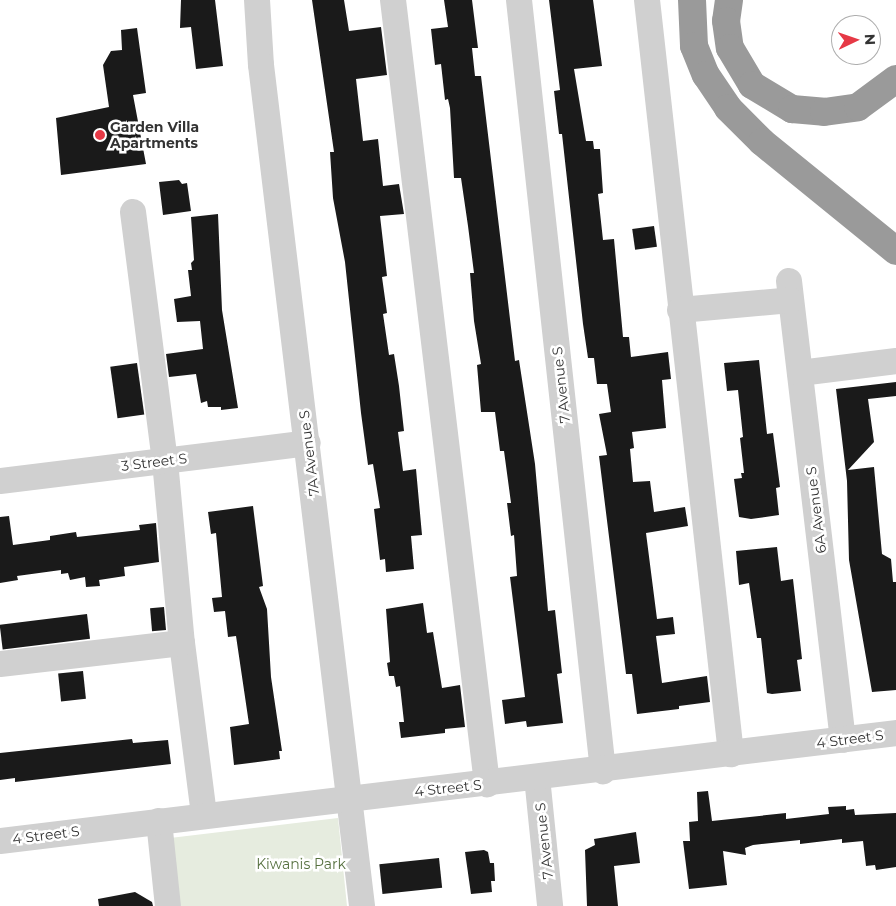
<!DOCTYPE html>
<html>
<head>
<meta charset="utf-8">
<style>
  body { margin:0 }
  #map { position:relative; width:896px; height:906px; overflow:hidden; background:#fff; font-family:Montserrat,sans-serif }
  div>[style] { position:absolute }
  [style*='--x'] { left:calc(var(--x)*1px); top:calc(var(--y)*1px); width:calc(var(--w)*1px); rotate:calc(var(--a)*1deg) }
  .green>* { inset:0; background:#e6ecdf }
  .building>* { inset:0; background:#1a1a1a; transform-origin:0 0 }
  .minor>* { height:26px; margin:-13px; padding:0 13px; transform-origin:13px; border-radius:13px; background:#d0d0d0 }
  .highway>* { height:28px; margin:-14px; padding:0 14px; transform-origin:14px; border-radius:14px; background:#9a9a9a }
  .dots>* { width:14px; height:14px; translate:-50% -50%; box-sizing:border-box; border:2px solid #fff; border-radius:50% }
  span { translate:-50% -50%; white-space:nowrap; text-align:center; line-height:1.15; -webkit-text-stroke:5px #fff; paint-order:stroke }
  .poi-label { font-size:14px; color:#333; font-weight:700 }
  .left { translate:0 -50%; text-align:left }
  .street-label { font-size:14px; color:#333 }
  .park-label { font-size:14px; color:#56703f }
  .north { position:absolute; left:831px; top:15px; width:50px; height:50px; box-sizing:border-box; background:#fff; border:1px solid #adadad; border-radius:50%; rotate:87deg; font-size:14px; font-weight:700; line-height:20px; text-align:center; color:#333 }
  .north::after { content:''; display:block; margin:auto; width:18px; height:22px; background:#e63946; clip-path:polygon(50% 0,100% 100%,50% 72%,0 100%) }
</style>
</head>
<body>
<div id="map">
  <div class="green">
    <div style="clip-path:polygon(338px 818px,347px 906px,177px 906px,170px 838px)"></div>
  </div>
  <div class="building">
    <div style="clip-path:polygon(181px 0,215px 0,223px 66px,196px 69px,191px 27px,180px 28px)"></div>
    <div style="clip-path:polygon(312px 0,344px 0,349px 31px,381px 27px,387px 75px,356px 79px,363px 141px,378px 139px,383px 186px,399px 184px,404px 214px,380px 216px,387px 276px,382px 277px,387px 313px,383px 314px,389px 355px,394px 354px,399px 386px,404px 431px,398px 432px,403px 471px,416px 469px,422px 535px,411px 536px,414px 569px,386px 572px,385px 559px,380px 560px,374px 509px,380px 508px,373px 464px,368px 465px,361px 413px,345px 262px,333px 198px,330px 152px,334px 152px)"></div>
    <div style="clip-path:polygon(444px 0,472px 0,478px 48px,472px 48px,475px 76px,481px 76px,515px 361px,519px 360px,535px 464px,548px 611px,555px 610px,562px 673px,557px 674px,563px 723px,527px 727px,526px 721px,505px 724px,502px 700px,525px 697px,510px 577px,517px 576px,514px 535px,511px 536px,507px 503px,511px 503px,504px 451px,500px 451px,495px 412px,481px 412px,477px 365px,481px 364px,474px 321px,470px 273px,474px 273px,468px 226px,461px 178px,454px 178px,450px 108px,448px 99px,445px 100px,441px 64px,435px 65px,431px 29px,448px 27px)"></div>
    <div style="clip-path:polygon(549px 0,593px 0,602px 66px,574px 69px,586px 141px,593px 141px,594px 149px,600px 149px,603px 193px,598px 194px,603px 240px,614px 239px,623px 337px,629px 337px,631px 357px,668px 352px,671px 379px,662px 380px,666px 428px,632px 432px,634px 448px,630px 449px,633px 482px,650px 481px,654px 512px,685px 507px,688px 526px,646px 533px,657px 619px,673px 617px,675px 634px,656px 636px,662px 683px,707px 676px,710px 702px,679px 706px,679px 709px,637px 714px,632px 674px,626px 674px,599px 456px,607px 455px,599px 414px,611px 412px,607px 384px,597px 384px,594px 358px,588px 358px,583px 324px,562px 134px,559px 134px,554px 91px,560px 90px)"></div>
    <div style="clip-path:polygon(137px 28px,146px 93px,133px 95px,146px 164px,61px 175px,56px 118px,109px 107px,103px 65px,111px 51px,122px 50px,121px 30px)"></div>
    <div style="clip-path:polygon(179px 180px,182px 184px,187px 183px,191px 211px,163px 215px,159px 182px)"></div>
    <div style="clip-path:polygon(218px 214px,222px 310px,238px 408px,221px 410px,221px 407px,208px 407px,207px 401px,201px 403px,196px 374px,169px 377px,166px 354px,203px 349px,200px 321px,177px 322px,174px 299px,191px 296px,188px 270px,192px 270px,191px 263px,194px 260px,191px 217px)"></div>
    <div style="left:654px;top:226px;width:21px;height:22px;rotate:82deg"></div>
    <div style="clip-path:polygon(759px 360px,767px 434px,773px 433px,780px 487px,776px 488px,779px 515px,751px 519px,739px 517px,734px 479px,742px 478px,741px 473px,744px 473px,740px 438px,743px 437px,738px 390px,727px 391px,724px 363px)"></div>
    <div style="left:137px;top:363px;width:52px;height:27px;rotate:82deg"></div>
    <div style="clip-path:polygon(896px 382px,896px 396px,868px 399px,874px 442px,848px 470px,874px 467px,882px 554px,891px 559px,893px 582px,896px 582px,896px 690px,872px 692px,849px 560px,847px 481px,836px 389px)"></div>
    <div style="clip-path:polygon(253px 506px,263px 586px,259px 587px,267px 609px,271px 677px,282px 751px,279px 751px,280px 759px,234px 765px,230px 727px,249px 724px,236px 636px,228px 637px,225px 611px,214px 612px,212px 598px,222px 597px,216px 533px,211px 534px,208px 512px)"></div>
    <div style="clip-path:polygon(9px 516px,13px 545px,50px 540px,50px 536px,76px 532px,77px 537px,140px 530px,139px 525px,156px 523px,159px 562px,124px 567px,125px 576px,99px 580px,100px 586px,86px 587px,85px 577px,70px 580px,68px 573px,61px 574px,61px 570px,17px 576px,18px 580px,0 583px,0 517px)"></div>
    <div style="clip-path:polygon(777px 547px,781px 581px,793px 579px,802px 659px,797px 660px,801px 691px,772px 694px,767px 693px,761px 638px,757px 638px,749px 583px,739px 585px,736px 551px)"></div>
    <div style="clip-path:polygon(423px 603px,427px 633px,433px 632px,442px 688px,460px 685px,465px 727px,445px 729px,445px 733px,401px 738px,399px 722px,404px 722px,400px 686px,396px 687px,394px 676px,389px 676px,387px 663px,390px 662px,386px 609px)"></div>
    <div style="left:164px;top:607px;width:23px;height:14px;rotate:85deg"></div>
    <div style="left:87px;top:614px;width:25px;height:88px;rotate:83deg"></div>
    <div style="left:83px;top:671px;width:28px;height:25px;rotate:84deg"></div>
    <div style="clip-path:polygon(132px 739px,133px 743px,168px 740px,171px 764px,15px 782px,15px 778px,0 780px,0 753px)"></div>
    <div style="clip-path:polygon(708px 791px,712px 821px,786px 813px,786px 819px,829px 814px,828px 807px,846px 806px,846px 810px,854px 809px,855px 815px,896px 813px,896px 867px,876px 870px,875px 865px,866px 866px,863px 841px,842px 843px,842px 839px,800px 844px,800px 840px,753px 845px,745px 848px,746px 855px,723px 851px,727px 885px,689px 889px,683px 841px,690px 841px,689px 822px,698px 821px,697px 792px)"></div>
    <div style="clip-path:polygon(636px 832px,640px 863px,614px 866px,618px 906px,587px 906px,585px 850px,595px 845px,594px 839px)"></div>
    <div style="clip-path:polygon(484px 850px,488px 852px,490px 863px,494px 863px,495px 881px,491px 881px,492px 892px,471px 894px,465px 852px)"></div>
    <div style="left:439px;top:858px;width:30px;height:60px;rotate:84deg"></div>
    <div style="clip-path:polygon(135px 892px,152px 902px,153px 906px,99px 906px,98px 899px)"></div>
  </div>
  <div class="minor">
    <div style="--x:257;--y:0;--w:65;--a:86.5"></div>
    <div style="--x:261;--y:65;--w:847;--a:83.15"></div>
    <div style="--x:393;--y:0;--w:790;--a:83.16"></div>
    <div style="--x:519;--y:0;--w:776;--a:83.78"></div>
    <div style="--x:647;--y:0;--w:759;--a:83.64"></div>
    <div style="--x:133;--y:212;--w:251;--a:82.7"></div>
    <div style="--x:165;--y:461;--w:183;--a:84.7"></div>
    <div style="--x:182;--y:643;--w:173;--a:82.7"></div>
    <div style="--x:789;--y:281;--w:462;--a:83.3"></div>
    <div style="--x:680;--y:310;--w:111;--a:-5.1"></div>
    <div style="--x:800;--y:373;--w:97;--a:-7.1"></div>
    <div style="--x:0;--y:481;--w:310;--a:-7"></div>
    <div style="--x:0;--y:664;--w:183;--a:-6.6"></div>
    <div style="--x:537;--y:777;--w:130;--a:84.2"></div>
    <div style="--x:159;--y:821;--w:85;--a:84"></div>
    <div style="--x:0;--y:841;--w:902;--a:-6.87"></div>
  </div>
  <div class="highway">
    <div style="--x:692;--y:0;--w:46;--a:87.5"></div>
    <div style="--x:694;--y:46;--w:31;--a:68"></div>
    <div style="--x:706;--y:75;--w:40;--a:56"></div>
    <div style="--x:728;--y:108;--w:48;--a:45"></div>
    <div style="--x:762;--y:142;--w:173;--a:39.1"></div>
    <div style="--x:729;--y:0;--w:21;--a:98"></div>
    <div style="--x:726;--y:21;--w:27;--a:82"></div>
    <div style="--x:730;--y:48;--w:43;--a:59.3"></div>
    <div style="--x:752;--y:85;--w:47;--a:31"></div>
    <div style="--x:792;--y:109;--w:32;--a:5"></div>
    <div style="--x:824;--y:112;--w:34;--a:-8"></div>
    <div style="--x:858;--y:107;--w:47;--a:-36.4"></div>
  </div>
  <div class="dots">
    <div style="left:100px;top:135px;background:#e63946"></div>
  </div>
  <div class="poi-label">
    <span class="left" style="left:110px;top:135px">Garden Villa<br>Apartments</span>
  </div>
  <div class="street-label">
    <span style="left:561px;top:385px;rotate:-96deg">7 Avenue S</span>
    <span style="left:309px;top:453px;rotate:-97deg">7A Avenue S</span>
    <span style="left:154px;top:462px;rotate:-7deg">3 Street S</span>
    <span style="left:816px;top:510px;rotate:-97deg">6A Avenue S</span>
    <span style="left:850px;top:739px;rotate:-7deg">4 Street S</span>
    <span style="left:448px;top:788px;rotate:-6deg">4 Street S</span>
    <span style="left:46px;top:835px;rotate:-7deg">4 Street S</span>
    <span style="left:544px;top:841px;rotate:-96deg">7 Avenue S</span>
  </div>
  <div class="park-label">
    <span style="left:301px;top:864px">Kiwanis Park</span>
  </div>
  <div class="north">N</div>
</div>
</body>
</html>
